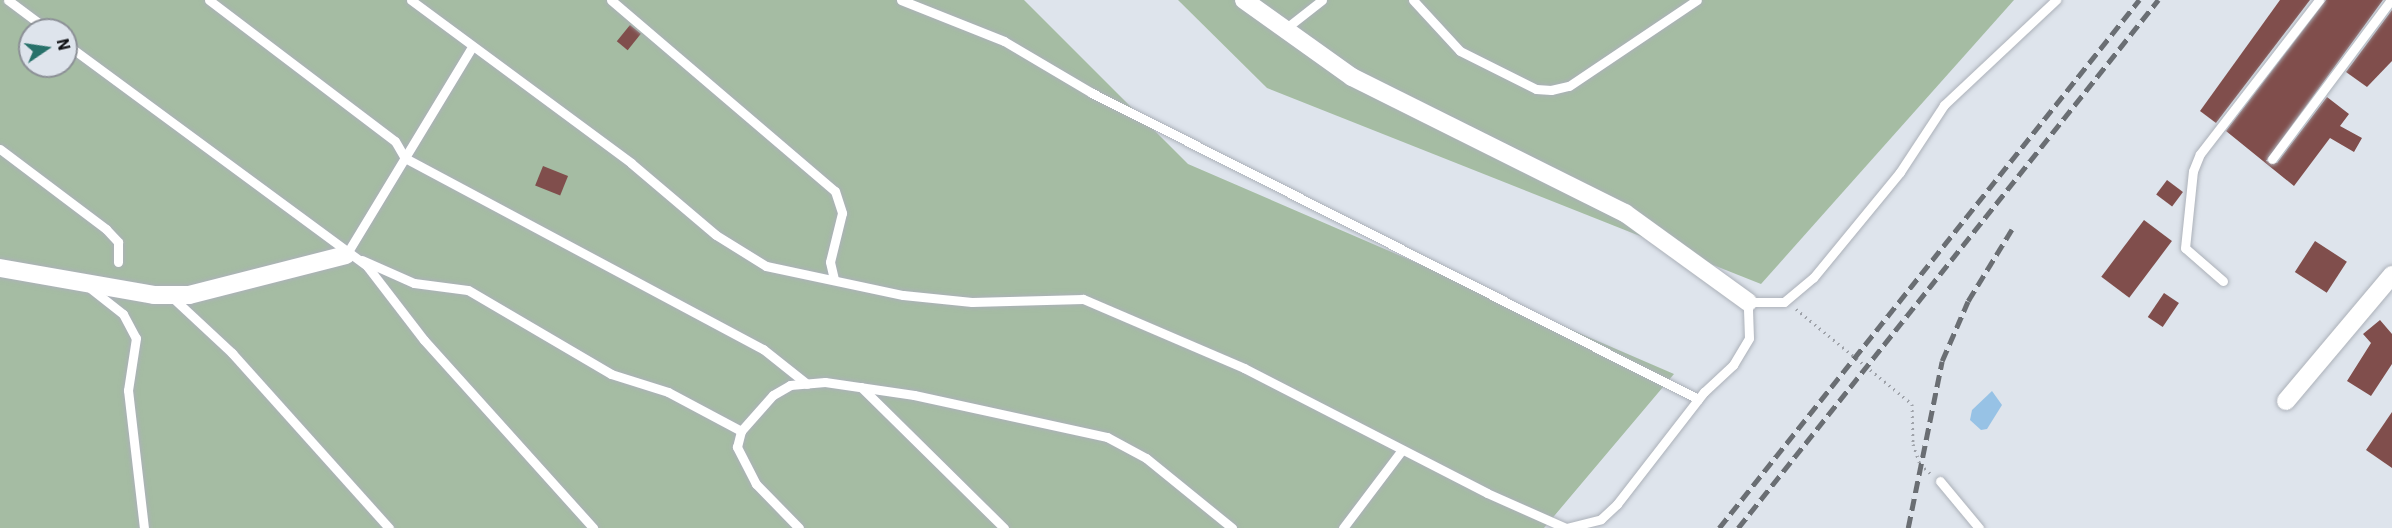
<!DOCTYPE html>
<html>
<head>
<meta charset="utf-8">
<style>
  body { margin:0 }
  #map { position:relative; width:2392px; height:528px; overflow:hidden; background:#dee4ec; font-family:"IBM Plex Sans",sans-serif }
  div>[style] { position:absolute }
  [style*='--x'] { left:calc(var(--x)*1px); top:calc(var(--y)*1px); width:calc(var(--w)*1px); rotate:calc(var(--a)*1deg) }
  .green>* { inset:0; background:#a5bca3 }
  .water>* { inset:0; background:#97c2e5 }
  .building>* { inset:0; background:#804e4c; transform-origin:0 0 }
  .path>* { height:3px; margin-top:-1.5px; transform-origin:0; background:repeating-linear-gradient(90deg,#9ea2a9 0 1.5px,transparent 0 6px) }
  .roads { filter:drop-shadow(0 0 2px #acb1b9) drop-shadow(0 0 2px #acb1b9) }
  .service>* { height:9px; margin:-4.5px; padding:0 4.5px; transform-origin:4.5px; border-radius:4.5px; background:#fff }
  .minor>* { height:18px; margin:-9px; padding:0 9px; transform-origin:9px; border-radius:9px; background:#fff }
  .rail>* { height:4.5px; margin-top:-2.25px; transform-origin:0; background:repeating-linear-gradient(90deg,#6a6e73 0 12px,transparent 0 18px) }
  span { translate:-50% -50%; white-space:nowrap; text-align:center; line-height:1.15; -webkit-text-stroke:6px #dee4ec; paint-order:stroke }
  .north { position:absolute; left:18px; top:18px; width:60px; height:60px; box-sizing:border-box; background:#dee4ec; border:2px solid #8c9096; border-radius:50%; rotate:77deg; font-size:16px; font-weight:700; line-height:24px; text-align:center; color:#101114 }
  .north::after { content:''; display:block; margin:auto; width:21px; height:27px; background:#28716a; clip-path:polygon(50% 0,100% 100%,50% 72%,0 100%) }
</style>
</head>
<body>
<div id="map">
  <div class="green">
    <div style="clip-path:polygon(evenodd,0 0,1024px 0,1188px 164px,1674px 374px,1544px 528px,0 528px,0 0,30px 30px,66px 30px,66px 66px,30px 66px,30px 30px)"></div>
    <div style="clip-path:polygon(1178px 0,2014px 0,1761px 284px,1267px 88px)"></div>
  </div>
  <div class="water">
    <div style="clip-path:polygon(1992px 391px,2002px 405px,1987px 429px,1981px 430px,1970px 420px,1972px 410px)"></div>
  </div>
  <div class="building">
    <div style="clip-path:polygon(2280px 0,2310px 0,2216px 123px,2200px 111px)"></div>
    <div style="clip-path:polygon(2326px 0,2383px 0,2266px 161px,2277px 163px,2327px 97px,2349px 114px,2340px 126px,2362px 138px,2354px 152px,2330px 138px,2294px 186px,2226px 131px)"></div>
    <div style="clip-path:polygon(2392px 10px,2392px 61px,2367px 87px,2346px 72px)"></div>
    <div style="left:630px;top:25px;width:14px;height:21px;rotate:39deg"></div>
    <div style="left:543px;top:166px;width:27px;height:21px;rotate:22deg"></div>
    <div style="left:2167px;top:180px;width:20px;height:18px;rotate:37deg"></div>
    <div style="left:2144px;top:220px;width:35px;height:71px;rotate:37deg"></div>
    <div style="left:2315px;top:241px;width:38px;height:37px;rotate:33deg"></div>
    <div style="left:2164px;top:293px;width:18px;height:29px;rotate:34deg"></div>
    <div style="clip-path:polygon(2380px 320px,2392px 334px,2392px 364px,2371px 396px,2347px 381px,2371px 343px,2363px 334px)"></div>
    <div style="clip-path:polygon(2392px 412px,2392px 468px,2366px 450px)"></div>
  </div>
  <div class="path">
    <div style="--x:1796;--y:309;--w:150;--a:39.3"></div>
    <div style="--x:1912;--y:404;--w:40;--a:88.6"></div>
    <div style="--x:1913;--y:444;--w:21;--a:71"></div>
    <div style="--x:1920;--y:464;--w:15;--a:42"></div>
  </div>
  <div class="roads">
    <div class="service">
      <div style="--x:8;--y:0;--w:50;--a:36.9"></div>
      <div style="--x:209;--y:0;--w:233;--a:37.2"></div>
      <div style="--x:395;--y:141;--w:20;--a:60"></div>
      <div style="--x:405;--y:158;--w:406;--a:28.1"></div>
      <div style="--x:763;--y:349;--w:56;--a:38.5"></div>
      <div style="--x:411;--y:0;--w:274;--a:36.5"></div>
      <div style="--x:631;--y:163;--w:111;--a:40.3"></div>
      <div style="--x:716;--y:235;--w:59;--a:31.8"></div>
      <div style="--x:766;--y:266;--w:140;--a:12"></div>
      <div style="--x:903;--y:295;--w:69;--a:5.8"></div>
      <div style="--x:972;--y:302;--w:111;--a:-1.5"></div>
      <div style="--x:1083;--y:299;--w:175;--a:23.2"></div>
      <div style="--x:1244;--y:368;--w:273;--a:27.2"></div>
      <div style="--x:1487;--y:493;--w:86;--a:23.9"></div>
      <div style="--x:1566;--y:528;--w:36;--a:-14"></div>
      <div style="--x:1601;--y:519;--w:22;--a:-43"></div>
      <div style="--x:1617;--y:504;--w:142;--a:-52.2"></div>
      <div style="--x:1704;--y:392;--w:40;--a:-43"></div>
      <div style="--x:1733;--y:365;--w:31;--a:-59"></div>
      <div style="--x:1749;--y:338;--w:36;--a:-92"></div>
      <div style="--x:1748;--y:302;--w:36;--a:0"></div>
      <div style="--x:1784;--y:302;--w:38;--a:-40"></div>
      <div style="--x:1813;--y:278;--w:137;--a:-50.6"></div>
      <div style="--x:1900;--y:172;--w:80;--a:-56.7"></div>
      <div style="--x:1944;--y:105;--w:154;--a:-43.2"></div>
      <div style="--x:611;--y:0;--w:294;--a:40.5"></div>
      <div style="--x:835;--y:191;--w:23;--a:72"></div>
      <div style="--x:842;--y:213;--w:50;--a:103.8"></div>
      <div style="--x:830;--y:262;--w:18;--a:77"></div>
      <div style="--x:901;--y:0;--w:111;--a:21.7"></div>
      <div style="--x:1004;--y:41;--w:102;--a:30.6"></div>
      <div style="--x:1092;--y:93;--w:679;--a:26.79"></div>
      <div style="--x:1413;--y:0;--w:69;--a:47.3"></div>
      <div style="--x:1460;--y:51;--w:85;--a:26.6"></div>
      <div style="--x:1536;--y:89;--w:15;--a:4"></div>
      <div style="--x:1551;--y:90;--w:18;--a:-13"></div>
      <div style="--x:1569;--y:86;--w:154;--a:-33.9"></div>
      <div style="--x:1285;--y:29;--w:47;--a:-38.1"></div>
      <div style="--x:66;--y:44;--w:374;--a:36.4"></div>
      <div style="--x:367;--y:266;--w:93;--a:52.4"></div>
      <div style="--x:424;--y:340;--w:253;--a:48"></div>
      <div style="--x:0;--y:149;--w:133;--a:37"></div>
      <div style="--x:106;--y:229;--w:18;--a:47"></div>
      <div style="--x:118;--y:242;--w:20;--a:90"></div>
      <div style="--x:2272;--y:159;--w:199;--a:-53.2"></div>
      <div style="--x:346;--y:255;--w:243;--a:-58.8"></div>
      <div style="--x:362;--y:260;--w:57;--a:23.9"></div>
      <div style="--x:414;--y:283;--w:54;--a:7.4"></div>
      <div style="--x:468;--y:290;--w:166;--a:30.4"></div>
      <div style="--x:611;--y:374;--w:60;--a:17.5"></div>
      <div style="--x:668;--y:392;--w:83;--a:28.1"></div>
      <div style="--x:2223;--y:281;--w:50;--a:-139"></div>
      <div style="--x:2185;--y:248;--w:77;--a:-84.1"></div>
      <div style="--x:2193;--y:171;--w:18;--a:-68"></div>
      <div style="--x:2200;--y:154;--w:195;--a:-52.3"></div>
      <div style="--x:90;--y:288;--w:42;--a:38.2"></div>
      <div style="--x:123;--y:314;--w:27;--a:62"></div>
      <div style="--x:136;--y:338;--w:53;--a:98.7"></div>
      <div style="--x:128;--y:390;--w:139;--a:83.4"></div>
      <div style="--x:173;--y:298;--w:81;--a:43"></div>
      <div style="--x:232;--y:353;--w:235;--a:48.1"></div>
      <div style="--x:861;--y:387;--w:201;--a:44.6"></div>
      <div style="--x:1940;--y:481;--w:61;--a:50.3"></div>
      <div style="--x:799;--y:528;--w:62;--a:-134.3"></div>
      <div style="--x:756;--y:484;--w:42;--a:-117.2"></div>
      <div style="--x:737;--y:447;--w:16;--a:-76"></div>
      <div style="--x:741;--y:431;--w:48;--a:-48.4"></div>
      <div style="--x:773;--y:395;--w:20;--a:-30"></div>
      <div style="--x:790;--y:385;--w:35;--a:-5"></div>
      <div style="--x:825;--y:382;--w:90;--a:8.3"></div>
      <div style="--x:914;--y:395;--w:198;--a:12.3"></div>
      <div style="--x:1107;--y:437;--w:44;--a:28.3"></div>
      <div style="--x:1146;--y:458;--w:111;--a:39.1"></div>
      <div style="--x:1343;--y:528;--w:98;--a:-52.9"></div>
    </div>
    <div class="minor">
      <div style="--x:1244;--y:0;--w:133;--a:35.5"></div>
      <div style="--x:1352;--y:77;--w:305;--a:26.5"></div>
      <div style="--x:1625;--y:213;--w:152;--a:35.9"></div>
      <div style="--x:0;--y:268;--w:156;--a:9.9"></div>
      <div style="--x:154;--y:295;--w:35;--a:0"></div>
      <div style="--x:189;--y:295;--w:162;--a:-14.3"></div>
      <div style="--x:2286;--y:401;--w:165;--a:-49.9"></div>
    </div>
  </div>
  <div class="rail">
    <div style="--x:1719;--y:528;--w:675;--a:-51.5"></div>
    <div style="--x:1738;--y:528;--w:675;--a:-51.5"></div>
    <div style="--x:1908;--y:528;--w:170;--a:-78.5"></div>
    <div style="--x:1942;--y:361;--w:65;--a:-66.6"></div>
    <div style="--x:1968;--y:301;--w:84;--a:-58.6"></div>
  </div>
  <div class="north">N</div>
</div>
</body>
</html>
